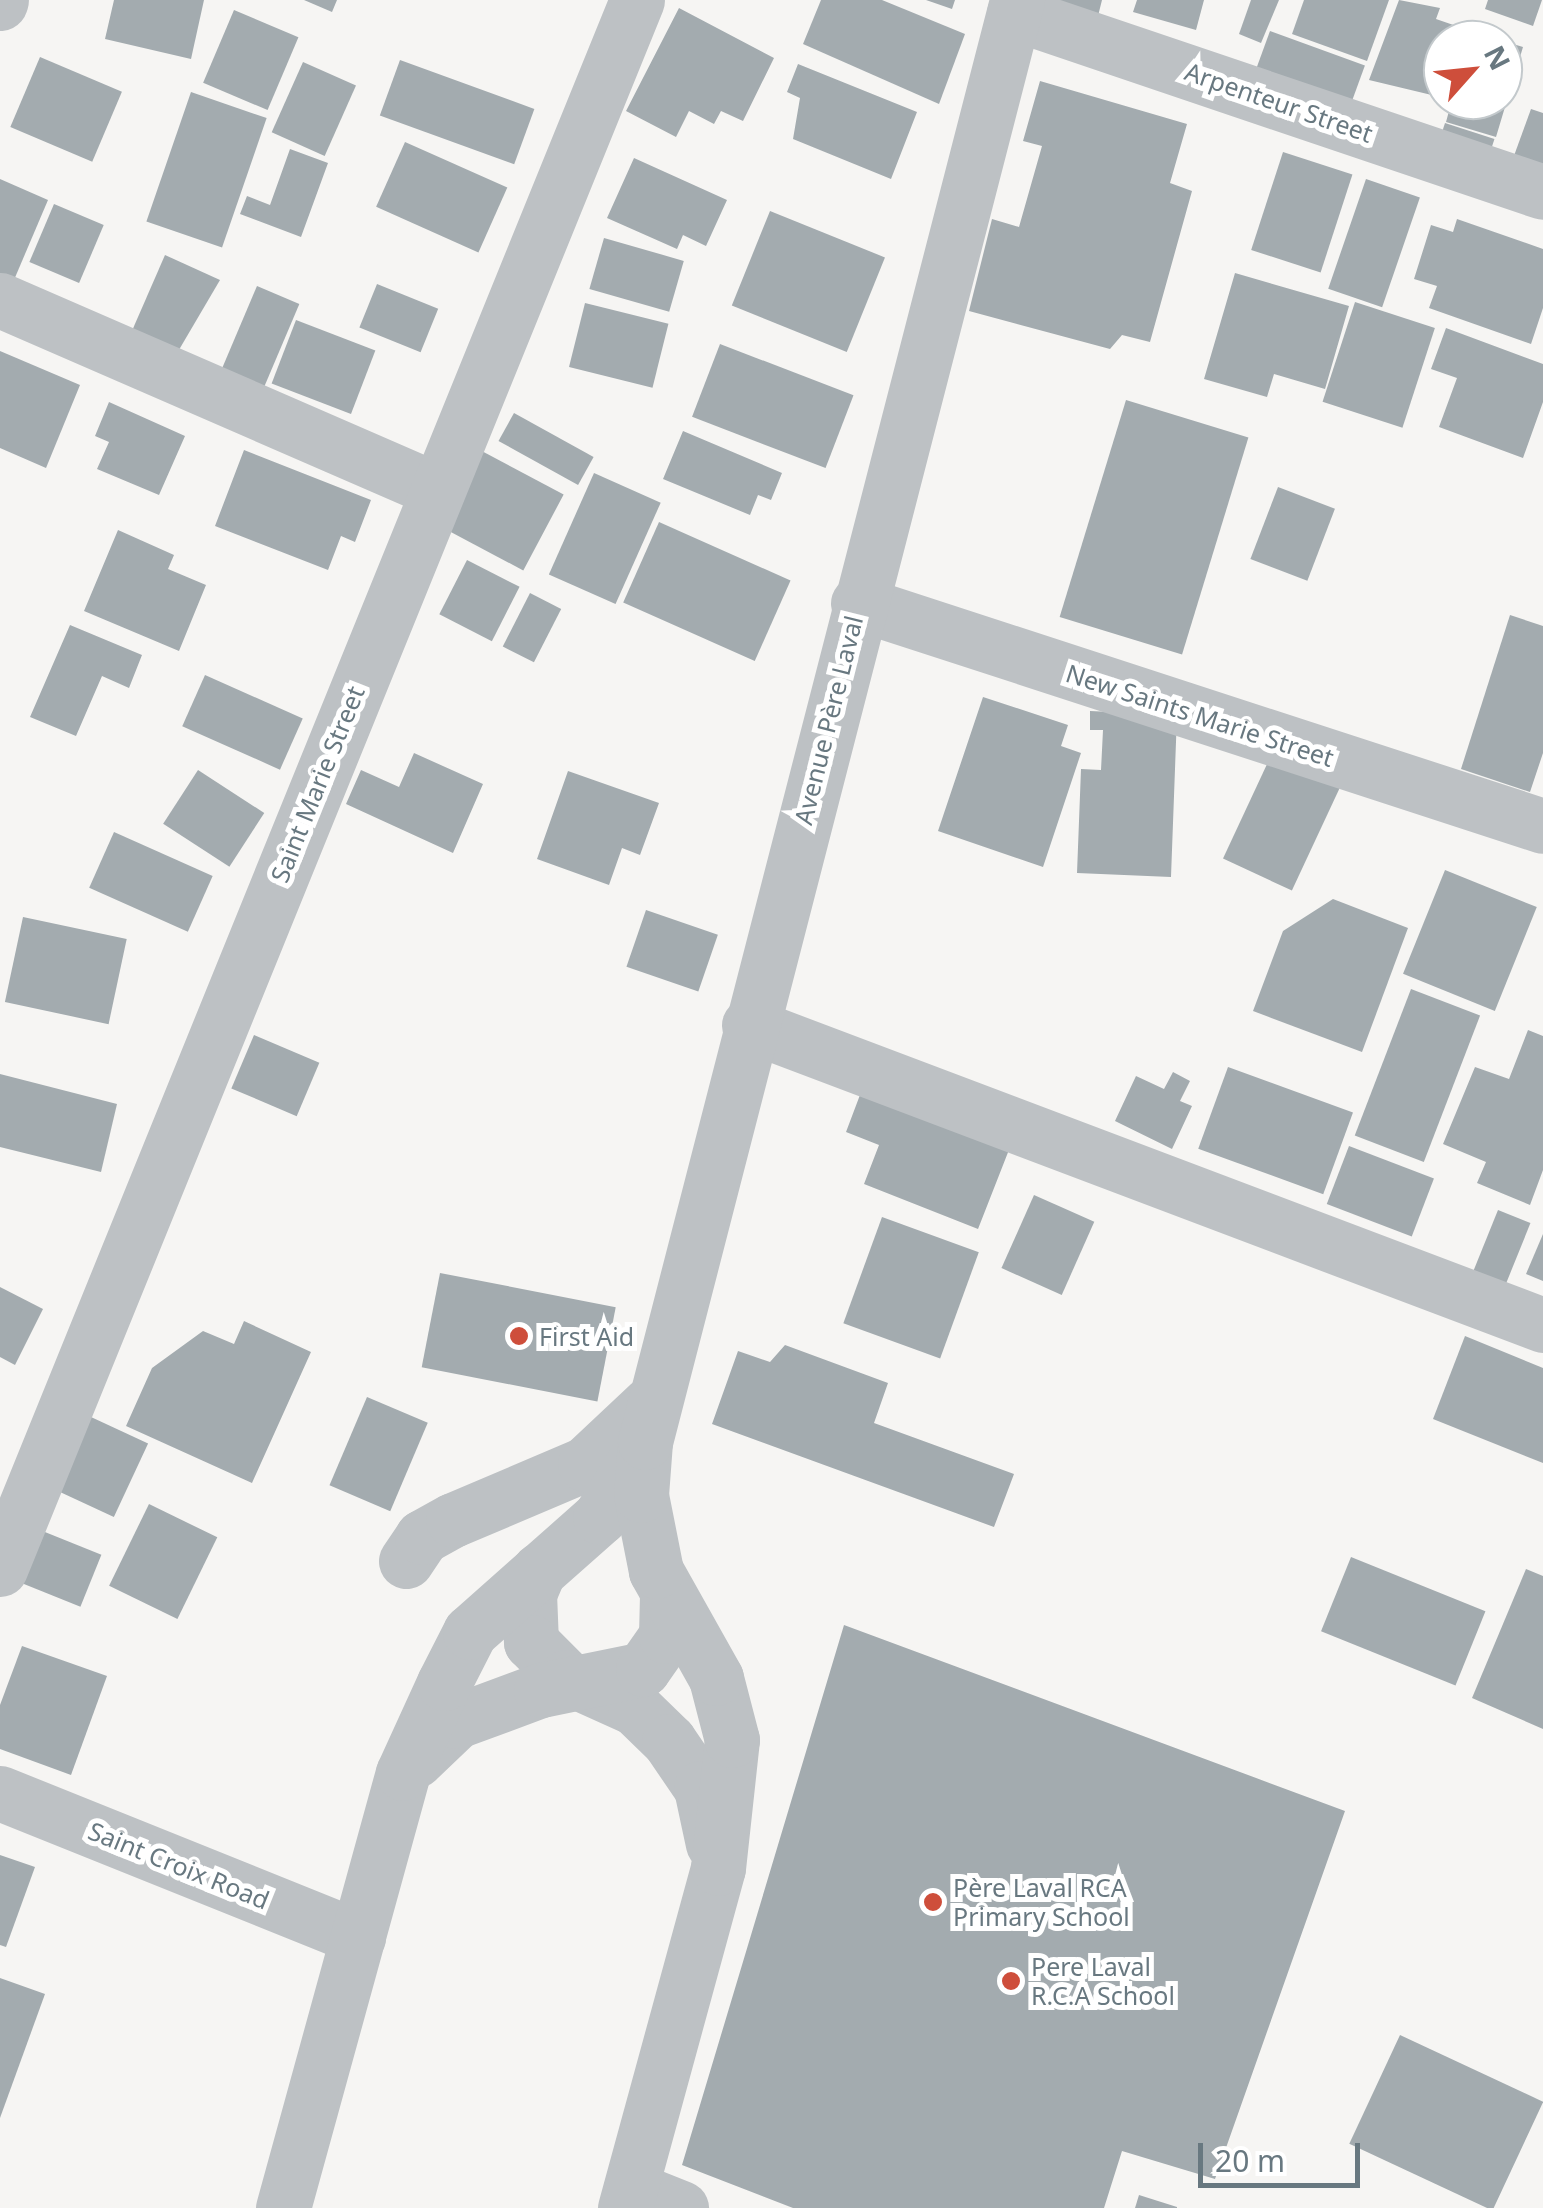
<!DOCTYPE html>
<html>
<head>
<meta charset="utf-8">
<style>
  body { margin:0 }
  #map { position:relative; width:1543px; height:2208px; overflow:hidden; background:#f6f5f3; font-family:"Noto Sans",sans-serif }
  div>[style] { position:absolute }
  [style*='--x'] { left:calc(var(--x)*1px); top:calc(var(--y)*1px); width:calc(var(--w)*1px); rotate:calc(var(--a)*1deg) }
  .building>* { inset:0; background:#a3abaf; transform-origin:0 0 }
  .minor>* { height:55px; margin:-27.5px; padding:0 27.5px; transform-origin:27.5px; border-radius:27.5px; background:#bdc1c4 }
  .dots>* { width:28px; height:28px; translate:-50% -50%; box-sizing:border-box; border:5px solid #fff; border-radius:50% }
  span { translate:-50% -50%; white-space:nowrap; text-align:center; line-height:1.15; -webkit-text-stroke:10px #fff; paint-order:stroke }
  .street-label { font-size:25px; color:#687880 }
  .poi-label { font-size:25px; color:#687880 }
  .left { translate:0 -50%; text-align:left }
  .north { position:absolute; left:1423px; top:20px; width:100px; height:100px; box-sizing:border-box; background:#fff; border:2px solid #c3c9cc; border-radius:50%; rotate:63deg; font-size:28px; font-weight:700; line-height:40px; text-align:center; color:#687880 }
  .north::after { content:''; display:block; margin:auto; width:35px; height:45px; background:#ce4e3b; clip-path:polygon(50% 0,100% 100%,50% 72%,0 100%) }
  .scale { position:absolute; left:1198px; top:2143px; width:162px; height:45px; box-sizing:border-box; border:5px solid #687880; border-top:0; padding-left:12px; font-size:30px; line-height:35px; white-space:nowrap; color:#687880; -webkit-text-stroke:8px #fff; paint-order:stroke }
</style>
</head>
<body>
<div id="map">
  <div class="building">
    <div style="clip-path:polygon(114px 0,204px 0,191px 59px,105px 39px)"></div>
    <div style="clip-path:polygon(304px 0,337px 0,332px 12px)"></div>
    <div style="clip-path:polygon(821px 0,882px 0,965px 34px,939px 104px,803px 44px)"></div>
    <div style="clip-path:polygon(926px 0,955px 0,952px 9px)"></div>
    <div style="clip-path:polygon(1048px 0,1102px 0,1097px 20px)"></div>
    <div style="clip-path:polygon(1137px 0,1204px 0,1196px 30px,1133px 12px)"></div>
    <div style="clip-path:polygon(1251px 0,1279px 0,1261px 43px,1239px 34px)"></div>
    <div style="clip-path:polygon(1304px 0,1389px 0,1367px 61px,1292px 34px)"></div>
    <div style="clip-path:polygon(1399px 0,1440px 8px,1436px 19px,1465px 29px,1461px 40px,1443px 40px,1440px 97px,1369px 80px)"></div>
    <div style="clip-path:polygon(1488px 0,1542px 0,1533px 26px,1485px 9px)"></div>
    <div style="clip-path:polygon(679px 8px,774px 58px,743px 121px,721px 111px,714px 124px,689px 111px,676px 137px,626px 111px)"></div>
    <div style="left:234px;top:10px;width:70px;height:79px;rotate:23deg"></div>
    <div style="left:1270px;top:31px;width:101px;height:53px;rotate:20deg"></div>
    <div style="clip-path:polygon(1473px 32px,1497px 39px,1497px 40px,1471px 40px)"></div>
    <div style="clip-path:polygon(1503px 41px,1523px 47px,1496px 137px,1446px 122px,1452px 100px,1503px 100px)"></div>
    <div style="left:40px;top:57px;width:89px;height:76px;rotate:23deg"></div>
    <div style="left:400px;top:60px;width:143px;height:59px;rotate:20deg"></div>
    <div style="left:303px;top:62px;width:58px;height:77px;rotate:24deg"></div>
    <div style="clip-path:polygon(798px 64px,917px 112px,891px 179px,793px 139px,800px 98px,787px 92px)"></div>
    <div style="clip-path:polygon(1040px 81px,1187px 124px,1170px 183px,1192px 191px,1150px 342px,1122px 335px,1110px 349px,969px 311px,992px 219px,1019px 227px,1042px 146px,1023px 141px)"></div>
    <div style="left:191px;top:92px;width:80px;height:137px;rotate:19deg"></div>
    <div style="clip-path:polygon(1531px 109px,1543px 113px,1543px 176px,1511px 164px)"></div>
    <div style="left:1445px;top:123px;width:52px;height:25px;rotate:18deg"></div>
    <div style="left:405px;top:142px;width:112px;height:71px;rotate:24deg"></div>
    <div style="clip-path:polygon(290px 149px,328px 163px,301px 237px,240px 214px,247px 196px,270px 205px)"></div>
    <div style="left:1283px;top:152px;width:73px;height:103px;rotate:18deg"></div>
    <div style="clip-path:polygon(634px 158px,727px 200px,706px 246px,683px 235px,677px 249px,607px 218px)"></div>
    <div style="clip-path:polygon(0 179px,48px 200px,11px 287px,0 282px)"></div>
    <div style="left:1366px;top:179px;width:57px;height:116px;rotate:19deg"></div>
    <div style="left:54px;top:204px;width:54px;height:63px;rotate:23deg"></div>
    <div style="left:770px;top:211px;width:124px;height:102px;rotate:22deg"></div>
    <div style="clip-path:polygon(1457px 219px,1543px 249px,1543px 308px,1531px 344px,1429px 308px,1437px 286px,1414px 279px,1431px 225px,1453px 232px)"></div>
    <div style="left:604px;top:238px;width:83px;height:53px;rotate:16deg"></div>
    <div style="clip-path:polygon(165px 255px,220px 280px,173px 360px,128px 340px)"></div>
    <div style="clip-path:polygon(1235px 273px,1349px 306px,1325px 389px,1274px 374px,1267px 397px,1204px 379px)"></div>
    <div style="left:377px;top:284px;width:66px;height:47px;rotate:22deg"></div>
    <div style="left:257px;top:286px;width:46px;height:95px;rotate:23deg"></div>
    <div style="left:1355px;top:302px;width:84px;height:105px;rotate:18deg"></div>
    <div style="left:585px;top:303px;width:86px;height:66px;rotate:14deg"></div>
    <div style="left:296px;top:320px;width:85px;height:68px;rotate:21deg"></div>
    <div style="clip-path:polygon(1446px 328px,1543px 364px,1543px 402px,1523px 458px,1439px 427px,1457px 378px,1431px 369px)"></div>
    <div style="left:720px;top:344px;width:143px;height:78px;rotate:21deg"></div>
    <div style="clip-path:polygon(0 351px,80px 385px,46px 468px,0 448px)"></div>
    <div style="left:1126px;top:400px;width:128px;height:227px;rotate:17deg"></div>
    <div style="clip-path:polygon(109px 402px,185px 436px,159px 495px,97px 469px,109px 442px,95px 436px)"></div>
    <div style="left:514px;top:413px;width:91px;height:32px;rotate:29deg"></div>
    <div style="clip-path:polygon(683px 431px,782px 473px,771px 500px,758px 495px,750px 515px,663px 479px)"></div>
    <div style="left:478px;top:449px;width:97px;height:86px;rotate:28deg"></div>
    <div style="clip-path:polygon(244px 450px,371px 500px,355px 542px,341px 536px,328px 570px,215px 526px)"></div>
    <div style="left:594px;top:473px;width:73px;height:111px;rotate:24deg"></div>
    <div style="left:1278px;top:487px;width:61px;height:77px;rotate:21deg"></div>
    <div style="left:659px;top:522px;width:144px;height:88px;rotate:24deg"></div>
    <div style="clip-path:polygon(118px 530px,174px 555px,168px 569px,206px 585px,179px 651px,84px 611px)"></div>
    <div style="left:467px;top:560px;width:59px;height:61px;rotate:27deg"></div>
    <div style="left:530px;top:593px;width:35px;height:60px;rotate:27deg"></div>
    <div style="clip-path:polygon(1510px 615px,1543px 626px,1543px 753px,1530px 792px,1461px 769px)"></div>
    <div style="clip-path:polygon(70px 625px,142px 655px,129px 688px,102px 676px,76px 736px,30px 717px)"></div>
    <div style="left:205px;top:675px;width:107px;height:56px;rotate:24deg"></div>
    <div style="clip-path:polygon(983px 697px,1068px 725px,1061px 746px,1081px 753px,1043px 867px,938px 831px)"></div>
    <div style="clip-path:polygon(1090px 711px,1177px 715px,1171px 877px,1077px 873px,1081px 769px,1101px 770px,1103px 730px,1090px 730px)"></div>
    <div style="left:1275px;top:747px;width:76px;height:123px;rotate:25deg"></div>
    <div style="clip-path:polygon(414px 753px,483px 784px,453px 853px,346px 804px,361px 770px,399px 787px)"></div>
    <div style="left:198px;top:770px;width:79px;height:64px;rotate:33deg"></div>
    <div style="clip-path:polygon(568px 771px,659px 803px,640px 855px,622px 848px,609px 885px,537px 859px)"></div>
    <div style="left:114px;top:832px;width:108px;height:61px;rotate:24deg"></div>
    <div style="left:1445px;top:870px;width:99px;height:112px;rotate:22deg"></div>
    <div style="clip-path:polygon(1333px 899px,1408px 928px,1362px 1052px,1253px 1011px,1283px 931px)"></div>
    <div style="left:646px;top:910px;width:76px;height:60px;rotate:19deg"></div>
    <div style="left:23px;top:917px;width:106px;height:87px;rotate:12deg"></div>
    <div style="left:1411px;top:989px;width:74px;height:157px;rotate:21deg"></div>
    <div style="clip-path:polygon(1528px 1030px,1543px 1036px,1543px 1170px,1530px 1205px,1477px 1183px,1486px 1162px,1443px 1144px,1475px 1067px,1509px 1079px)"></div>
    <div style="left:254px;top:1035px;width:71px;height:58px;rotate:23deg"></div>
    <div style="left:1228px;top:1067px;width:133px;height:87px;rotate:20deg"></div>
    <div style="clip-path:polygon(1173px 1072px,1190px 1081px,1180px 1101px,1192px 1106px,1172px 1149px,1115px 1121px,1136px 1076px,1164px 1089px)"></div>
    <div style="clip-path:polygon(0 1074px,117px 1104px,101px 1172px,0 1147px)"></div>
    <div style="clip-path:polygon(866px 1079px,1014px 1137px,978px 1229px,864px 1184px,879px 1145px,846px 1132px)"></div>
    <div style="left:1349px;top:1146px;width:91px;height:62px;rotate:21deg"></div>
    <div style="left:1034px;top:1195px;width:66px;height:80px;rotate:24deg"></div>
    <div style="left:1498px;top:1210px;width:35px;height:66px;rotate:22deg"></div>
    <div style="left:882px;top:1217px;width:103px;height:113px;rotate:20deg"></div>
    <div style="clip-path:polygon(1543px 1234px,1543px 1281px,1526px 1274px)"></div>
    <div style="left:440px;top:1273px;width:179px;height:96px;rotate:11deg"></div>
    <div style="clip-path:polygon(0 1287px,43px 1309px,15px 1365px,0 1357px)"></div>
    <div style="clip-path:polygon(244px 1321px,311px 1352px,252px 1483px,126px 1426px,152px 1368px,203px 1331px,234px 1344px)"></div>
    <div style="clip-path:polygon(1465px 1336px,1543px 1368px,1543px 1463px,1433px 1419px)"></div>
    <div style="clip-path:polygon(785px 1345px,888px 1383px,874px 1423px,1014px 1474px,994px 1527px,712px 1424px,738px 1351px,770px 1362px)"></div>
    <div style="left:367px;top:1397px;width:66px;height:96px;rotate:23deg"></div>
    <div style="left:91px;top:1417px;width:63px;height:81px;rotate:25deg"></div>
    <div style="left:149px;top:1504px;width:76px;height:91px;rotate:26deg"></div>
    <div style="left:30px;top:1526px;width:77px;height:56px;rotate:22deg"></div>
    <div style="left:1351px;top:1557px;width:145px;height:80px;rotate:22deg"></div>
    <div style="clip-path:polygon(1526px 1569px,1543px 1576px,1543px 1729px,1472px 1698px)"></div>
    <div style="clip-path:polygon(844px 1625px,1345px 1811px,1215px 2179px,1122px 2151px,1104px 2208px,793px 2208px,682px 2165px)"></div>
    <div style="clip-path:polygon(22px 1646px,107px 1676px,71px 1775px,0 1749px,0 1705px)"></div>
    <div style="clip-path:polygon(0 1855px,35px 1867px,6px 1947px,0 1945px)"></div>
    <div style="clip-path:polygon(0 1978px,45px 1994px,0 2118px)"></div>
    <div style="left:1400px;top:2035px;width:158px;height:120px;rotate:25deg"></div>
    <div style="clip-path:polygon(1139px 2195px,1177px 2207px,1177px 2208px,1135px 2208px)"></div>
  </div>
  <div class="minor">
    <div style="--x:0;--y:3;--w:3;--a:-72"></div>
    <div style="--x:1014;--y:13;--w:558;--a:18.69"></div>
    <div style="--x:0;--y:300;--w:477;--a:23.5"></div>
    <div style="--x:858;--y:603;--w:720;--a:18.03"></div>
    <div style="--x:749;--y:1025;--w:849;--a:20.7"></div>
    <div style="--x:406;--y:1561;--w:29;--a:-56"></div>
    <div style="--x:422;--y:1537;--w:35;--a:-29"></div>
    <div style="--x:453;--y:1520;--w:143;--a:-23"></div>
    <div style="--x:585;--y:1464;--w:88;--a:-43.2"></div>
    <div style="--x:0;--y:1569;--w:1693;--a:-67.9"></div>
    <div style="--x:539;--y:1570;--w:25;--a:113"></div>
    <div style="--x:529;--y:1593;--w:49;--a:87.7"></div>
    <div style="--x:531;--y:1642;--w:49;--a:45"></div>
    <div style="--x:566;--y:1677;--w:76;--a:24.2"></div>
    <div style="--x:635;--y:1708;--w:47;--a:44.1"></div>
    <div style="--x:669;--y:1741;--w:57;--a:55.8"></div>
    <div style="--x:701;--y:1788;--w:57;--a:77.9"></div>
    <div style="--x:416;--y:1760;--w:57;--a:-43.6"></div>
    <div style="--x:457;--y:1721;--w:90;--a:-20.3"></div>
    <div style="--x:541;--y:1690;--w:104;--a:-11.6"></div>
    <div style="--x:643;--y:1669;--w:40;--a:-55.1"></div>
    <div style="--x:666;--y:1636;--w:42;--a:-88.6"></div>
    <div style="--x:0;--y:1793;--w:386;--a:21.9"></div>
    <div style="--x:631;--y:2188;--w:54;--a:21.8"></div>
    <div style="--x:283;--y:2208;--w:451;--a:-74.6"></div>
    <div style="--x:403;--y:1773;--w:99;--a:-65.5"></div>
    <div style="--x:444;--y:1683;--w:57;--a:-63"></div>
    <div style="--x:470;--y:1632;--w:174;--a:-41.5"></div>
    <div style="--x:600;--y:1517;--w:80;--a:-58.3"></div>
    <div style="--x:625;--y:2208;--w:352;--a:-74.7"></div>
    <div style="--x:718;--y:1868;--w:129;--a:-83.8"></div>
    <div style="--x:732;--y:1740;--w:64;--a:-104.5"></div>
    <div style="--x:716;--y:1678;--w:123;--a:-119.3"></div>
    <div style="--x:656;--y:1571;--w:77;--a:-101.2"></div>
    <div style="--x:641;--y:1495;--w:53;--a:-85.7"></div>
    <div style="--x:645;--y:1442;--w:1489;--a:-75.53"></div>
  </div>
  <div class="dots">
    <div style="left:519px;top:1336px;background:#ce4e3b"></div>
    <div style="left:933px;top:1902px;background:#ce4e3b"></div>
    <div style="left:1011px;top:1981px;background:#ce4e3b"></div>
  </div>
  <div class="street-label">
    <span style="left:1279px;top:102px;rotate:19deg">Arpenteur Street</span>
    <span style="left:1200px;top:715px;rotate:18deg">New Saints Marie Street</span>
    <span style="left:828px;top:720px;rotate:-76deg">Avenue Père Laval</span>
    <span style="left:317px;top:784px;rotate:-68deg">Saint Marie Street</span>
    <span style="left:179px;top:1865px;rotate:22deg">Saint Croix Road</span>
  </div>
  <div class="poi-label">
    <span class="left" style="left:539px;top:1336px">First Aid</span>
    <span class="left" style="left:953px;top:1902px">Père Laval RCA<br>Primary School</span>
    <span class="left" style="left:1031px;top:1981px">Pere Laval<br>R.C.A School</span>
  </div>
  <div class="north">N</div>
  <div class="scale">20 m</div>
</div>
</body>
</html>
